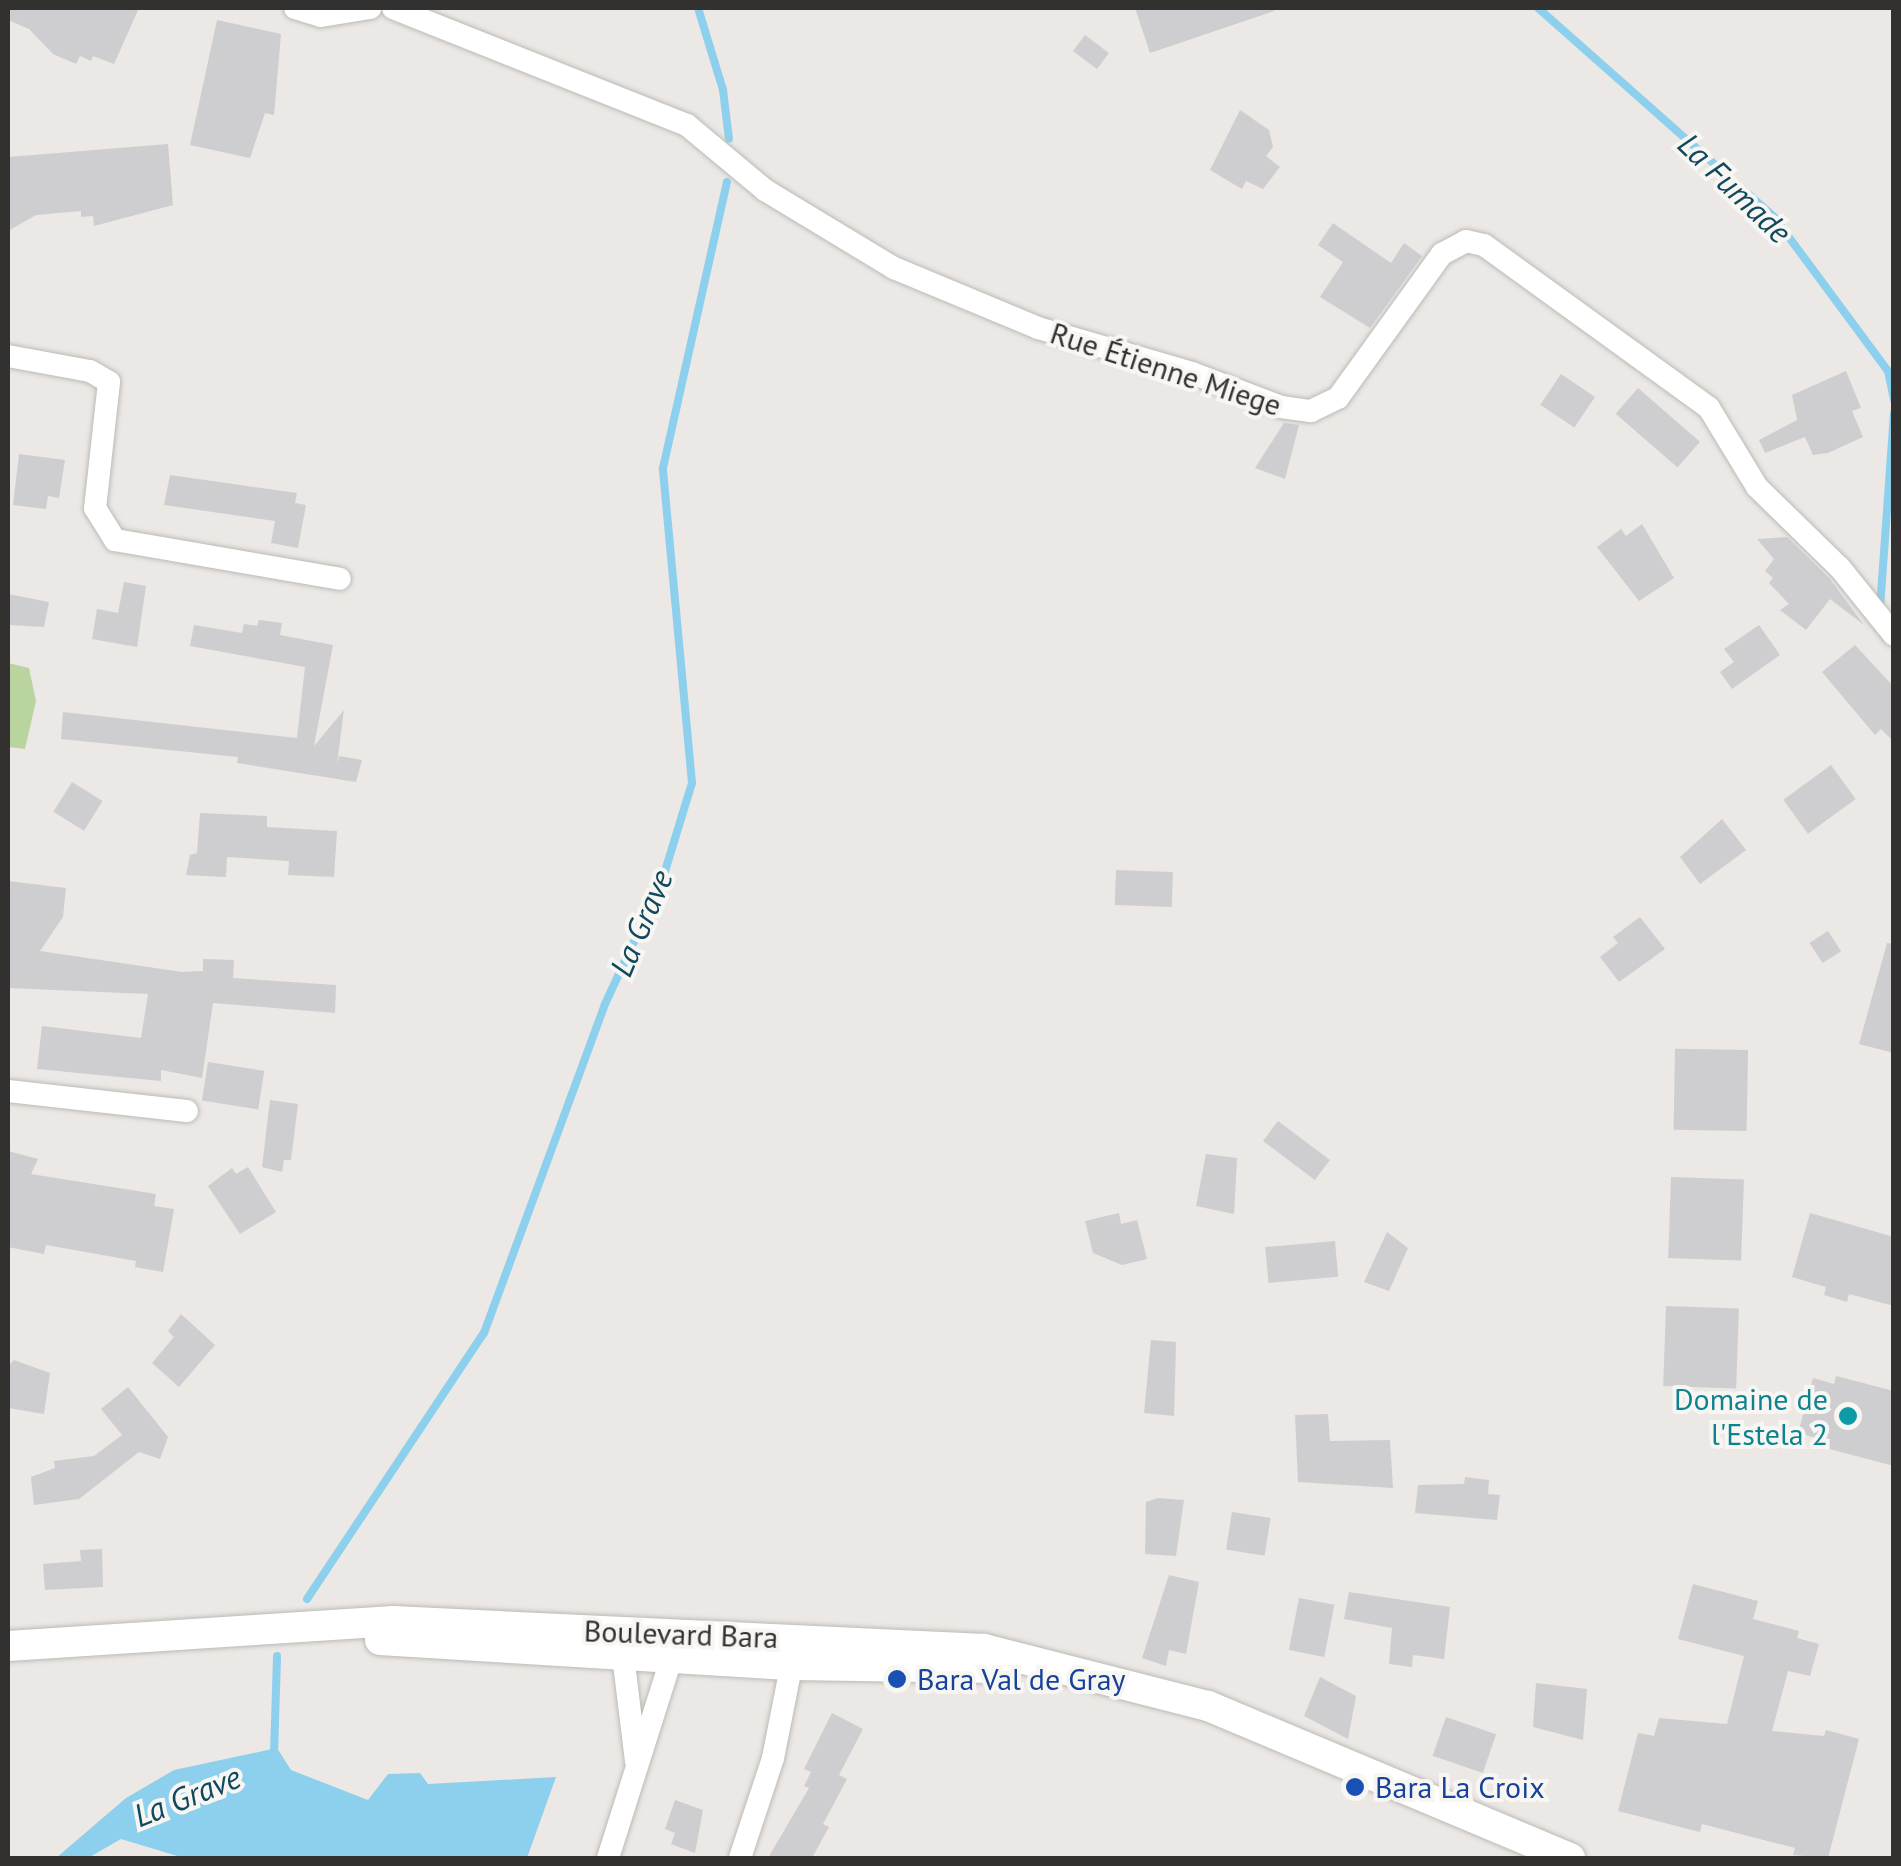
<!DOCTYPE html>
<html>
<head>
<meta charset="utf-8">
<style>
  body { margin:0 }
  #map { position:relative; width:1901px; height:1866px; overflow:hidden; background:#ebe8e5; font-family:"PT Sans",sans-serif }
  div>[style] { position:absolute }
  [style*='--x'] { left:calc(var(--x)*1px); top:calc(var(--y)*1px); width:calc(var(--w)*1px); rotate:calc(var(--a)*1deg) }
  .green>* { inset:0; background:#b9d49f }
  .water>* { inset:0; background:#8cd0ee }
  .stream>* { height:8px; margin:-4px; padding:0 4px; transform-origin:4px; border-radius:4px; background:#8cd0ee }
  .building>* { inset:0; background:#ceced1; transform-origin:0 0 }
  .roads { filter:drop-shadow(0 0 2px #bcbab6) drop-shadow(0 0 2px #bcbab6) }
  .street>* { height:22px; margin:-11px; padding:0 11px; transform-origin:11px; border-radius:11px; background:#fff }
  .secondary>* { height:30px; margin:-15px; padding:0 15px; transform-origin:15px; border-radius:15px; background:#fff }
  .dots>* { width:28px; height:28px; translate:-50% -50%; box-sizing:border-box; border:5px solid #f8f6f2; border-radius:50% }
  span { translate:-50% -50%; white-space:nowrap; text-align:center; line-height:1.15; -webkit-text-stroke:8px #f8f6f2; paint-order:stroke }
  .street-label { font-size:30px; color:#323130 }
  .culture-label { font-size:30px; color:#0d838f }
  .right { translate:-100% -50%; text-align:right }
  .transit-label { font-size:30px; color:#164399 }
  .left { translate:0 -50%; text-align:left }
  .water-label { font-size:32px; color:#10495e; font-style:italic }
  .frame { position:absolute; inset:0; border:10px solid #323130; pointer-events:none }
</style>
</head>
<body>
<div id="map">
  <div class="green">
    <div style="clip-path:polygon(8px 663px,29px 668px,36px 701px,25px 749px,8px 747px)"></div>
  </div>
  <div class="water">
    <div style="clip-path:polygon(277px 1748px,291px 1770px,368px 1800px,388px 1774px,420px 1773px,428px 1784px,556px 1777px,527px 1858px,184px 1858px,121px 1839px,88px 1858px,56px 1858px,126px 1798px,174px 1770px)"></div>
  </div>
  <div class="stream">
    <div style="--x:698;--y:8;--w:86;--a:73"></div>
    <div style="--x:723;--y:90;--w:49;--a:83"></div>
    <div style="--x:1538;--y:8;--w:315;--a:41.5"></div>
    <div style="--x:1774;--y:217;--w:192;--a:53.5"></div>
    <div style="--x:1888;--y:371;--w:29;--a:78"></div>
    <div style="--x:1880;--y:608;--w:195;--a:-85.9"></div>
    <div style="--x:307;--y:1599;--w:320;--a:-56.4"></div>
    <div style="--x:484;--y:1333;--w:351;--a:-69.8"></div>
    <div style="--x:605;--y:1004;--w:136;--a:-65.1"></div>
    <div style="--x:662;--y:881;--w:102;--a:-73"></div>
    <div style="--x:692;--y:783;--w:316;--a:-95.3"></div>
    <div style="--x:663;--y:468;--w:293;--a:-77.4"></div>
    <div style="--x:274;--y:1753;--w:97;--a:-88.2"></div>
  </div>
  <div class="building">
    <div style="clip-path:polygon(8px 8px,139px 8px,114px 64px,93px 56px,91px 61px,80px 56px,76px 64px,53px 54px,29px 29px,8px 20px)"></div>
    <div style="clip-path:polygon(1135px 8px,1273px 8px,1274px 11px,1150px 53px)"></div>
    <div style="clip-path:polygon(217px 20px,281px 34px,274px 115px,265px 113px,250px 158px,190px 145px)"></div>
    <div style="left:1085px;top:35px;width:30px;height:20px;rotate:37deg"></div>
    <div style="clip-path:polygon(1240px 110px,1269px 130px,1273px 147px,1266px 156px,1280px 167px,1263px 189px,1246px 181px,1242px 189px,1210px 170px)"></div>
    <div style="clip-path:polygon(168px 144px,173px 205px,94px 226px,93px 216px,81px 217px,81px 211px,36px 215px,8px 231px,8px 157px)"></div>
    <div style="clip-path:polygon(1333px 223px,1391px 263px,1404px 243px,1422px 256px,1370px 328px,1320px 297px,1343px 262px,1318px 245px)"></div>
    <div style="clip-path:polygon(1846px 371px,1861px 408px,1852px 411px,1863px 437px,1828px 453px,1813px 455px,1805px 437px,1765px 453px,1759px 440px,1797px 420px,1792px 395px)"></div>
    <div style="left:1561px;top:374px;width:41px;height:37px;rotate:34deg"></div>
    <div style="left:1638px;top:388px;width:82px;height:34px;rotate:41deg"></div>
    <div style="clip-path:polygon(1284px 423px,1299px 425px,1285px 479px,1255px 468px)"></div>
    <div style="clip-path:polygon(19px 454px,65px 460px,59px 498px,48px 496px,46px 509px,13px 505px)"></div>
    <div style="clip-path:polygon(170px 475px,297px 493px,295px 503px,306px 505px,298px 548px,271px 543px,275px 521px,164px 505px)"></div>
    <div style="clip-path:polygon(1642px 524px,1674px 578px,1639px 601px,1597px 547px,1621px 529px,1626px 536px)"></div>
    <div style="clip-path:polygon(1787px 537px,1829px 578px,1864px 625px,1830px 599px,1806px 630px,1780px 610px,1789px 604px,1769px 583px,1773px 578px,1765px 571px,1774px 559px,1757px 539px)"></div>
    <div style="clip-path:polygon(124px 582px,146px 586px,137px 647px,92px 639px,97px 609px,118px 613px)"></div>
    <div style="clip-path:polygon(8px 594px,49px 602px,44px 627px,8px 625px)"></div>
    <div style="clip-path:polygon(259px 620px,282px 623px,280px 635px,333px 645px,314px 746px,344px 710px,337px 764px,339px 756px,362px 760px,356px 782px,237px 763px,238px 757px,61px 739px,63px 712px,297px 738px,305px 667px,190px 646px,194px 625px,242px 633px,244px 624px,257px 626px)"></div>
    <div style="clip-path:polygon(1759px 625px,1780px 655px,1732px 689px,1720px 672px,1734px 662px,1724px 649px)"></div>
    <div style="clip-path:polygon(1855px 645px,1894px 687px,1894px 742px,1881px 729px,1875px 735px,1822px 672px)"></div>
    <div style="left:1831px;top:765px;width:42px;height:59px;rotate:54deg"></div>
    <div style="left:72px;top:782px;width:36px;height:35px;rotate:32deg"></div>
    <div style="clip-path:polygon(200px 813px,267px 816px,267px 827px,337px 831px,334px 877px,288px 875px,289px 861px,227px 857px,226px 877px,186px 875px,190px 855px,197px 853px)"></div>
    <div style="clip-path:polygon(1722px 819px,1746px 850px,1700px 884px,1680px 857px)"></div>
    <div style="left:1116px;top:870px;width:57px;height:35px;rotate:2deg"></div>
    <div style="clip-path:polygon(8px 881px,66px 888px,63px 917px,40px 951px,182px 972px,203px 971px,203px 959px,234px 960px,233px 978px,336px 985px,335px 1013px,213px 1003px,202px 1078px,161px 1070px,161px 1081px,37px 1069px,42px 1026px,141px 1038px,148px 994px,8px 988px)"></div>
    <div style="clip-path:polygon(1640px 917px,1665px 949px,1619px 982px,1600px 957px,1618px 943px,1613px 937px)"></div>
    <div style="left:1828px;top:931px;width:24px;height:22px;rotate:57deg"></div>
    <div style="clip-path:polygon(1887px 943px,1894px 944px,1894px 1053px,1859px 1044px)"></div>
    <div style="left:1748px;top:1050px;width:81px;height:73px;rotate:91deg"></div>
    <div style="left:208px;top:1062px;width:57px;height:39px;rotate:9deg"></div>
    <div style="clip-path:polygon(270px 1100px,298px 1104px,291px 1160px,284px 1160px,282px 1172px,262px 1167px)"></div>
    <div style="left:1278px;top:1121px;width:65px;height:25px;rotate:37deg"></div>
    <div style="clip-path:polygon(8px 1151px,38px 1159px,31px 1174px,156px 1194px,154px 1206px,174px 1209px,163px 1272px,135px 1267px,136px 1261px,46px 1245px,44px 1254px,8px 1247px)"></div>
    <div style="clip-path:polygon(1206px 1154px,1237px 1158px,1234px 1214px,1196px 1206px)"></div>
    <div style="clip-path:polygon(248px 1167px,276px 1212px,240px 1234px,208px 1186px,232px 1168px,236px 1174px)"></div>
    <div style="left:1671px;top:1177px;width:73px;height:81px;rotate:2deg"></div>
    <div style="clip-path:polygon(1119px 1213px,1121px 1224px,1137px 1220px,1147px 1259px,1122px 1265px,1093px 1253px,1085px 1221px)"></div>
    <div style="clip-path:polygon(1810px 1213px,1894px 1237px,1894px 1306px,1849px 1294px,1847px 1302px,1824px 1295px,1826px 1287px,1792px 1277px)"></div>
    <div style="clip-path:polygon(1387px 1232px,1408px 1248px,1389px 1291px,1364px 1282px)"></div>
    <div style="left:1335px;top:1241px;width:36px;height:70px;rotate:85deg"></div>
    <div style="left:1666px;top:1306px;width:73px;height:80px;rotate:2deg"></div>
    <div style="clip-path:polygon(181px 1314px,215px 1345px,179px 1387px,152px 1363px,174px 1337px,168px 1331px)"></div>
    <div style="clip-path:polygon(1151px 1340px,1176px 1342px,1174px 1416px,1144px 1413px)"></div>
    <div style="clip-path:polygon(14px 1360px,50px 1373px,44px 1414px,8px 1408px,8px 1366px)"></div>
    <div style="clip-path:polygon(1836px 1376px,1894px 1391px,1894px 1466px,1818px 1446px,1820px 1439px,1798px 1433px,1813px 1378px,1834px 1384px)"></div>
    <div style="clip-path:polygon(128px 1387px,168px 1437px,160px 1459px,139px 1452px,79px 1499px,34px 1505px,31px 1477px,55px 1468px,54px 1461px,94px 1456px,122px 1435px,101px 1409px)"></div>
    <div style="clip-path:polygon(1328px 1414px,1330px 1441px,1390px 1440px,1393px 1488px,1298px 1482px,1295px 1415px)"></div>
    <div style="clip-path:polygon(1465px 1477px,1489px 1480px,1488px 1494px,1500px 1495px,1497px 1520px,1415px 1513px,1418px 1485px,1464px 1484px)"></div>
    <div style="clip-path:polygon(1158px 1498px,1184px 1500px,1176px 1556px,1145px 1554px,1146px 1502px)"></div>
    <div style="left:1232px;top:1512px;width:39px;height:38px;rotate:9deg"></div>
    <div style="clip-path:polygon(102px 1549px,103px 1587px,45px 1590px,43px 1564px,81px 1561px,80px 1550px)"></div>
    <div style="clip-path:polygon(1169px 1575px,1199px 1582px,1186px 1654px,1169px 1650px,1166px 1666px,1142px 1658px)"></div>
    <div style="clip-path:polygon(1693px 1584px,1758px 1601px,1753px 1619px,1799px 1631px,1797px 1638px,1819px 1644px,1810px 1676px,1788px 1671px,1772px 1731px,1824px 1736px,1826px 1730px,1859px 1739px,1828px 1858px,1793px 1855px,1795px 1848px,1702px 1824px,1700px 1832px,1618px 1811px,1638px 1733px,1654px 1736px,1659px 1718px,1727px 1724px,1744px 1656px,1678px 1639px)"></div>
    <div style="clip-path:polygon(1349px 1592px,1450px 1607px,1444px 1659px,1413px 1655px,1412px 1667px,1389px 1664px,1392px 1628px,1344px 1619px)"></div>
    <div style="left:1299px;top:1598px;width:36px;height:53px;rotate:11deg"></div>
    <div style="clip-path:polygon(1320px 1677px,1356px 1696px,1348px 1739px,1304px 1716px)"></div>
    <div style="clip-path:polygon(1536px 1683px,1587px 1689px,1583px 1740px,1533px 1727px)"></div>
    <div style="clip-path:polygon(832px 1713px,863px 1729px,839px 1775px,847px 1779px,823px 1824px,829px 1827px,812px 1858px,768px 1858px,809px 1788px,804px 1786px,811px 1772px,804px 1769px)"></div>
    <div style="left:1446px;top:1717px;width:53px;height:41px;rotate:19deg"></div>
    <div style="clip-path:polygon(675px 1800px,703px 1810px,695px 1853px,671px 1844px,675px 1833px,665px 1829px)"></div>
  </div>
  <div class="roads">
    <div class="street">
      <div style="--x:295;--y:8;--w:27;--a:17"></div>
      <div style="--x:321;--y:16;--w:50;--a:-9.3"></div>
      <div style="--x:393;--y:8;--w:316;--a:21.7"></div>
      <div style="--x:687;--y:125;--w:102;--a:39.8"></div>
      <div style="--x:765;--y:190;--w:151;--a:31.2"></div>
      <div style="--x:894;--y:268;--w:156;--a:22.6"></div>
      <div style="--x:1038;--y:328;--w:160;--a:16.3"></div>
      <div style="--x:1192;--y:373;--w:95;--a:20.9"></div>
      <div style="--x:1281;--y:407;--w:30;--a:8"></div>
      <div style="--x:1311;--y:411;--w:30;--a:-26"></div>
      <div style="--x:1338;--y:398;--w:178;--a:-54.2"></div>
      <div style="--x:1442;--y:254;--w:27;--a:-28"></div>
      <div style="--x:1466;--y:241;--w:18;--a:13"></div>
      <div style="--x:1484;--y:245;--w:278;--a:35.9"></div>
      <div style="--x:1709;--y:408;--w:92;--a:58.7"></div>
      <div style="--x:1757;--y:487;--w:116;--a:44.3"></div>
      <div style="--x:1840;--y:568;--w:86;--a:51.1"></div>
      <div style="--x:8;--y:356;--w:83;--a:10.4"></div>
      <div style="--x:90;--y:371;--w:22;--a:30"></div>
      <div style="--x:109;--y:382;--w:127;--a:96.3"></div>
      <div style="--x:95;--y:508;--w:38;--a:58"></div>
      <div style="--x:115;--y:540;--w:228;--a:9.8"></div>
      <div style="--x:8;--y:1091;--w:180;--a:6.4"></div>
      <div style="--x:621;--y:1639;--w:123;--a:83"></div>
      <div style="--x:608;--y:1858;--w:225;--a:-72.4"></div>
      <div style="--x:740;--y:1858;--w:105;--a:-71.7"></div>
      <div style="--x:773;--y:1758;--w:108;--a:-78.8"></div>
    </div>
    <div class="secondary">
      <div style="--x:380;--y:1640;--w:413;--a:3.5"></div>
      <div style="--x:792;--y:1665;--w:211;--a:0.8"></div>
      <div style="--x:8;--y:1646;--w:386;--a:-3.7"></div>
      <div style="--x:393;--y:1621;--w:592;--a:2.71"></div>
      <div style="--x:984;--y:1649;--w:231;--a:14.3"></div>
      <div style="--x:1208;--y:1706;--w:393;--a:22.8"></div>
    </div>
  </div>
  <div class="dots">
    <div style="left:1848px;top:1416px;background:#0f9aa8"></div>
    <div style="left:897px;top:1679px;background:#1a4fb4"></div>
    <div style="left:1355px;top:1787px;background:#1a4fb4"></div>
  </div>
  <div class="street-label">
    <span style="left:1166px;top:369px;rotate:18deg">Rue Étienne Miege</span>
    <span style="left:681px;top:1634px;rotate:2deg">Boulevard Bara</span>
  </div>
  <div class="culture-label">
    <span class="right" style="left:1828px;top:1416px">Domaine de<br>l'Estela 2</span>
  </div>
  <div class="transit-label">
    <span class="left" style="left:917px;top:1679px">Bara Val de Gray</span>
    <span class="left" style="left:1375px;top:1787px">Bara La Croix</span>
  </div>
  <div class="water-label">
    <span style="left:1735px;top:188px;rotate:44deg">La Fumade</span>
    <span style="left:641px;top:923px;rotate:-67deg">La Grave</span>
    <span style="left:187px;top:1796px;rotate:-22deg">La Grave</span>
  </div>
  <div class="frame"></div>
</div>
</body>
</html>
